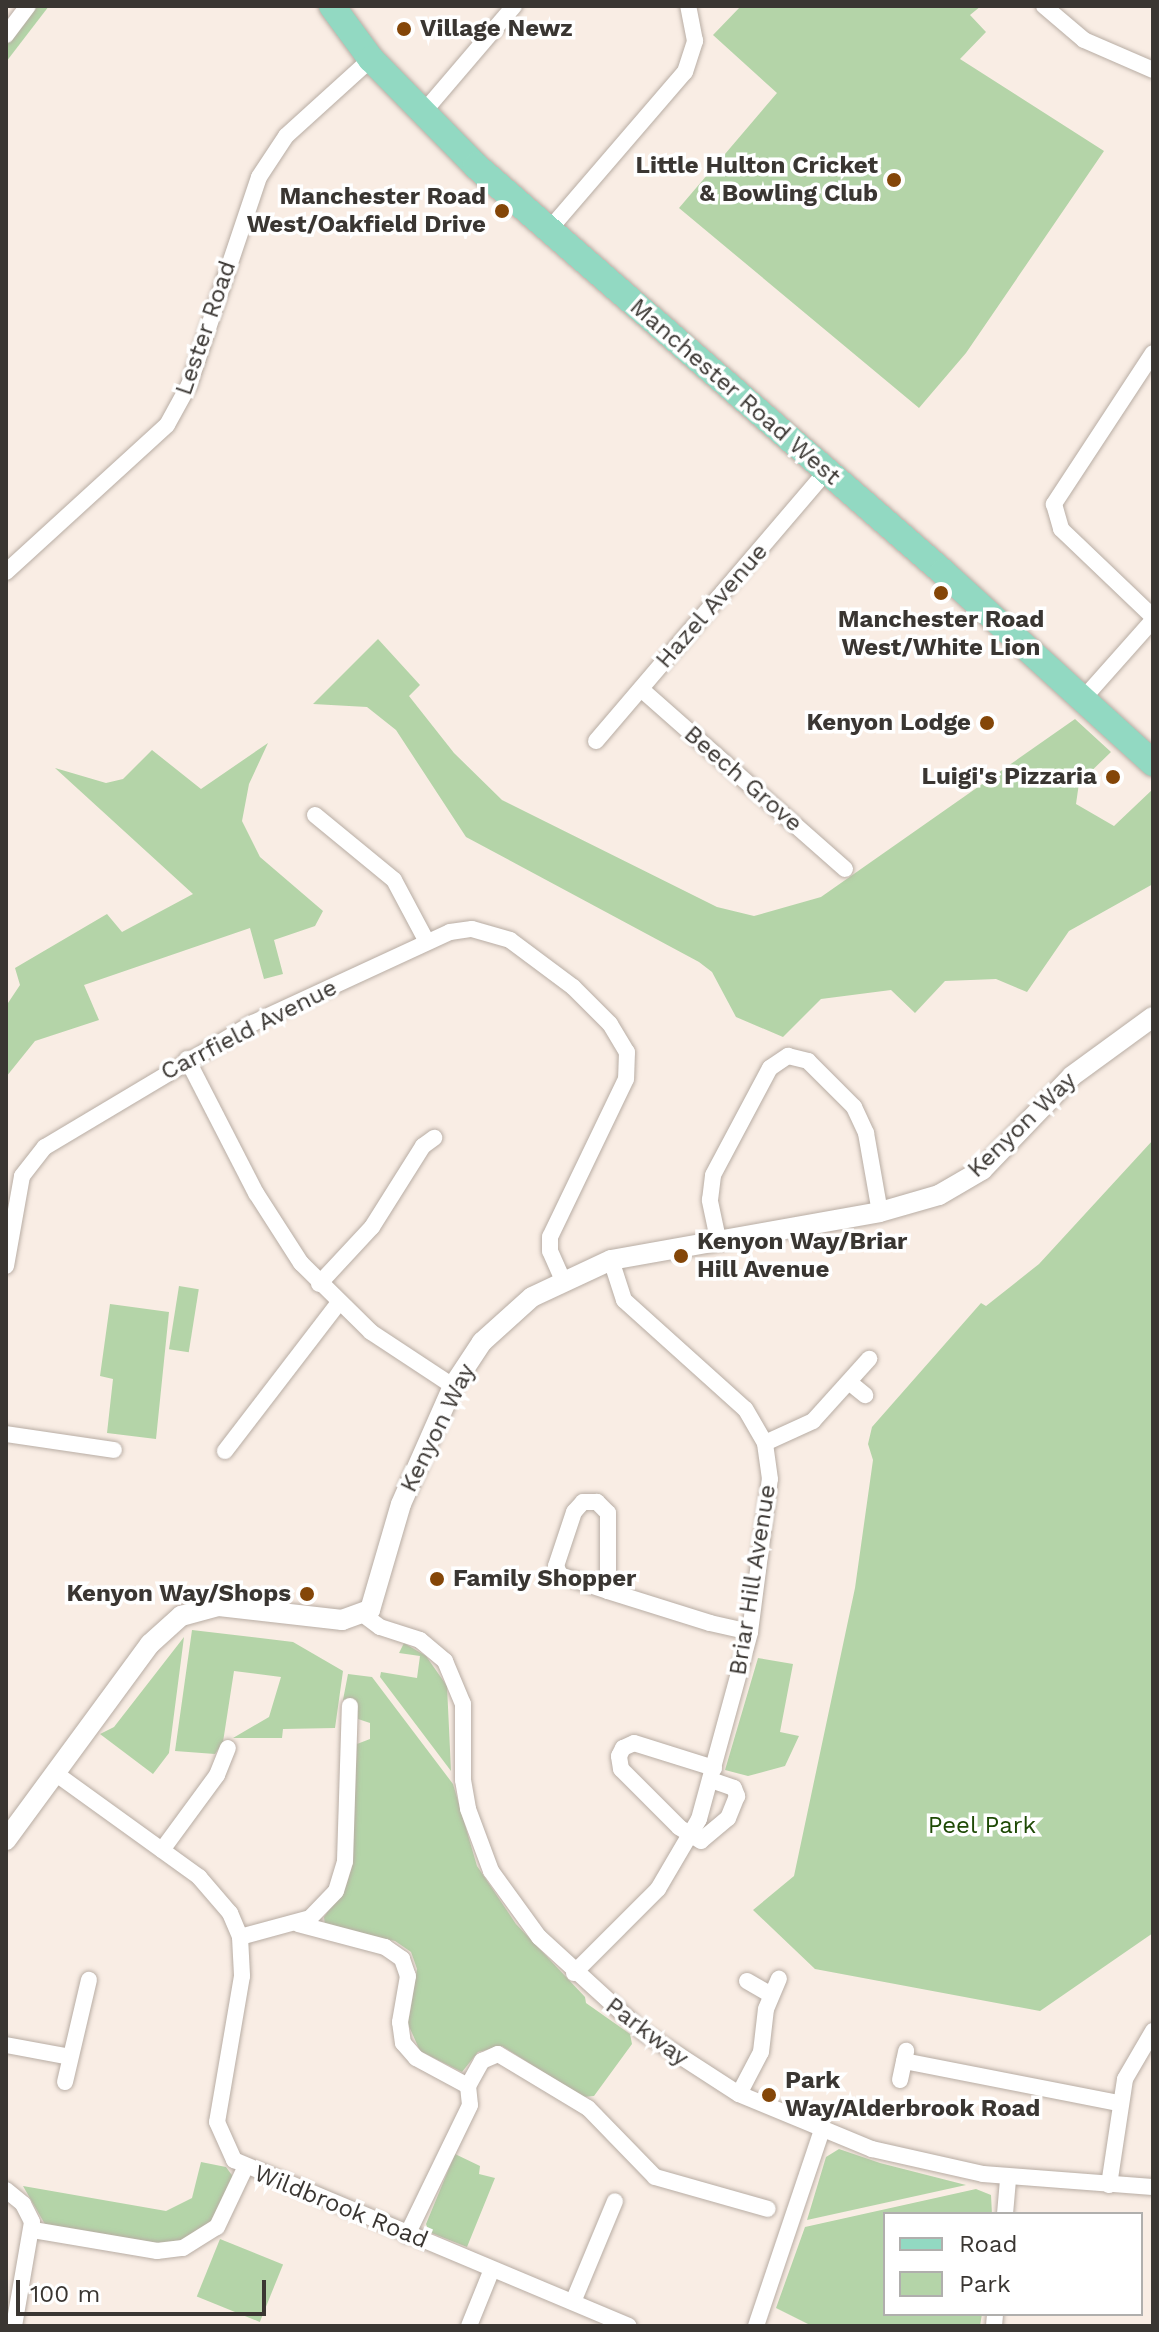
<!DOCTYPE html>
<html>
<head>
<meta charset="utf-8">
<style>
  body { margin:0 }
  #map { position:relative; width:1159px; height:2332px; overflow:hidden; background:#f9ede4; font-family:"Work Sans",sans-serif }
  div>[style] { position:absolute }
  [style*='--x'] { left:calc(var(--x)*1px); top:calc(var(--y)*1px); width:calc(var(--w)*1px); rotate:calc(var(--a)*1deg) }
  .green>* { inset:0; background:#b4d4a8; transform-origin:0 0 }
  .roads { filter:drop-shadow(0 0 2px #b8ada4) drop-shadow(0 0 2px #b8ada4) }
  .minor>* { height:16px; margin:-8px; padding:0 8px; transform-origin:8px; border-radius:8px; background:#fff }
  .tertiary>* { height:20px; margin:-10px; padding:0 10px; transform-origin:10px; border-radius:10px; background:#fff }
  .primary>* { height:26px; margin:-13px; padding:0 13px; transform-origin:13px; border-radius:13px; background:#92d9c2 }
  .dots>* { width:22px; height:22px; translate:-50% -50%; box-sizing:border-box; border:4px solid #fff; border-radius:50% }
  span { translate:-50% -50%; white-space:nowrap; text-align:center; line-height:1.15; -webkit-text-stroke:7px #fff; paint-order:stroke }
  .poi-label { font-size:24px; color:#3a3632; font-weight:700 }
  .left { translate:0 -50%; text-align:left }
  .right { translate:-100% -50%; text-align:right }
  .street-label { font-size:24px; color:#3a3632 }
  .park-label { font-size:24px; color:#1f4a06 }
  .frame { position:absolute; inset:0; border:8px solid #3a3632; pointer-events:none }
  .legend { position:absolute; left:883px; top:2212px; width:260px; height:104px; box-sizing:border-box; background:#fff; border:2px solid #b0afad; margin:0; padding:10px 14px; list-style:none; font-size:24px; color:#3a3632 }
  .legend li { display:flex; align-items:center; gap:16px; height:40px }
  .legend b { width:40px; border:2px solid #b0afad }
  .scale { position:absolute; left:16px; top:2280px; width:250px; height:36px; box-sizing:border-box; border:4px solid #3a3632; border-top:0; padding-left:10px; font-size:24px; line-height:28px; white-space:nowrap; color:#3a3632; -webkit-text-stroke:6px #fff; paint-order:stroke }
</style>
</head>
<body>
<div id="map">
  <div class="green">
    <div style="clip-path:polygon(37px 6px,49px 6px,6px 62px,6px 45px)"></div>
    <div style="clip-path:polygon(741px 6px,981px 6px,970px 15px,986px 32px,960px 59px,1104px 151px,966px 353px,919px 408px,679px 208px,777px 93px,713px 35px)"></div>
    <div style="clip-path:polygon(378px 639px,420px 685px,409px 696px,454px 753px,502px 800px,717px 907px,754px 916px,821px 897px,1075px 719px,1111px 752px,1079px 783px,1076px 804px,1114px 826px,1153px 789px,1153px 884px,1069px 931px,1027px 992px,996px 979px,945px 981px,915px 1013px,891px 990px,821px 999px,783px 1037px,736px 1017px,712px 972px,699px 962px,466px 837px,396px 730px,367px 707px,313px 704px)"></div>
    <div style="clip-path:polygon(268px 743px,249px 784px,242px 821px,260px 857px,323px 911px,315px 926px,274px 940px,283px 974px,264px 979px,250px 928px,84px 985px,99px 1020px,35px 1041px,6px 1077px,6px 1006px,20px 985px,15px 968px,107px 914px,122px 932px,193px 894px,55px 768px,106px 783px,123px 779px,152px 750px,201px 789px)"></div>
    <div style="clip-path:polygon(1153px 1140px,1153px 1933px,1040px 2011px,815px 1969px,753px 1910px,794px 1876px,855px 1588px,873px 1460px,868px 1444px,872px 1427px,981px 1303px,986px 1306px,1039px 1264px)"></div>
    <div style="left:179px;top:1286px;width:20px;height:64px;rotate:9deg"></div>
    <div style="clip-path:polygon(110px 1304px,169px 1312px,156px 1439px,107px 1433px,113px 1379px,100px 1376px)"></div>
    <div style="clip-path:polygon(192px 1630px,293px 1642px,343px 1671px,335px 1728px,283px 1729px,282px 1738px,233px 1738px,269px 1717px,281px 1677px,234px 1671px,223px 1742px,215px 1754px,175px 1751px)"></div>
    <div style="clip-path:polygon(184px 1637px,169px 1753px,153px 1774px,100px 1734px,114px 1727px)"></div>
    <div style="clip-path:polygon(404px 1643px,426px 1656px,447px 1686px,451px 1771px,380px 1677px,381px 1672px,417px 1678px,420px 1656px,399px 1653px)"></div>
    <div style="clip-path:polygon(758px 1658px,793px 1664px,780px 1732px,799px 1736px,785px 1766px,748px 1776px,725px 1770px)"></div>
    <div style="clip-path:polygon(348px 1674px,372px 1677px,453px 1784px,477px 1866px,516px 1924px,585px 1997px,586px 2003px,630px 2034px,632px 2044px,594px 2096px,583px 2097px,502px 2046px,478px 2052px,462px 2072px,420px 2051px,408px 2024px,417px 1969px,411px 1952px,395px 1941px,325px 1926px,324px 1917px,346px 1886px,352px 1867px,357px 1744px,370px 1739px,370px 1723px,358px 1719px,355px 1701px,343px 1700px)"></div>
    <div style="clip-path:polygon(839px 2149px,880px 2163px,966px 2185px,807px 2220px,826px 2157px)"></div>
    <div style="clip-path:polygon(455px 2154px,480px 2166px,479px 2174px,495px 2178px,467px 2247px,429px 2232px,426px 2224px)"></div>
    <div style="clip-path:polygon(201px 2162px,226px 2167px,234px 2178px,216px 2218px,194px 2236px,170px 2245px,46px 2226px,23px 2186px,166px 2211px,192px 2198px)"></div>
    <div style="clip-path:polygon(976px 2189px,991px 2195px,992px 2214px,885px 2214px,885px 2314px,982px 2314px,980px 2326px,812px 2326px,776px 2308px,805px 2227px)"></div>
    <div style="left:220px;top:2239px;width:68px;height:62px;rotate:22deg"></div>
  </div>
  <div class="roads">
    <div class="minor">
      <div style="--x:1044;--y:6;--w:52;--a:40.4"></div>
      <div style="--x:1084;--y:40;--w:75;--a:23.5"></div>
      <div style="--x:6;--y:35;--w:36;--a:-53"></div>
      <div style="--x:421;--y:115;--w:143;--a:-49.5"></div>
      <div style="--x:548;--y:231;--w:210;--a:-49.3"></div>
      <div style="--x:685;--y:72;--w:33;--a:-72"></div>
      <div style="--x:695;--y:41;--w:36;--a:-101"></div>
      <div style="--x:1153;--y:353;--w:181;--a:123.3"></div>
      <div style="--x:1054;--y:504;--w:26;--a:74"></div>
      <div style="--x:1061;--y:529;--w:127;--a:43.7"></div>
      <div style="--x:6;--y:572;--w:218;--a:-42.4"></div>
      <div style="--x:167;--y:425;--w:46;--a:-61.2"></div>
      <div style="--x:189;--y:385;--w:219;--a:-71.4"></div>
      <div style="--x:259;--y:177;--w:49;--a:-56.6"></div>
      <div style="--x:286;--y:136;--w:115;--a:-42.2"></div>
      <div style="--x:641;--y:689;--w:272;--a:41.4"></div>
      <div style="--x:1082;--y:700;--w:107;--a:-48.4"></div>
      <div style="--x:596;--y:741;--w:355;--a:-49.5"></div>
      <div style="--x:315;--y:815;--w:102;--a:39.4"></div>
      <div style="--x:394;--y:880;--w:70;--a:62"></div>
      <div style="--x:187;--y:1059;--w:151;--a:62.8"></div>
      <div style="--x:256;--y:1193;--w:83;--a:57.3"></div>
      <div style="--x:301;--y:1263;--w:98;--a:44.6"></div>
      <div style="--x:371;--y:1332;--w:98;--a:33.4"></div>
      <div style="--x:718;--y:1239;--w:40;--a:-102"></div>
      <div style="--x:710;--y:1200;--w:25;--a:-83"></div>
      <div style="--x:713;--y:1175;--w:121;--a:-62"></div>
      <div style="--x:770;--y:1068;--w:22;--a:-34"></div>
      <div style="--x:788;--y:1056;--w:21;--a:14"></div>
      <div style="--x:808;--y:1061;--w:65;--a:45"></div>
      <div style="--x:854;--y:1107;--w:29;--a:65"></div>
      <div style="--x:866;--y:1133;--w:80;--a:80"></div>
      <div style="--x:6;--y:1266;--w:91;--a:-79.9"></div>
      <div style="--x:22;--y:1176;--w:37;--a:-52"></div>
      <div style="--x:45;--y:1147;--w:242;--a:-30.8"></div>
      <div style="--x:253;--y:1023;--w:217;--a:-24.8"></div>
      <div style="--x:450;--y:932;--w:22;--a:-8"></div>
      <div style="--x:472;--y:929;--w:40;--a:16"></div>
      <div style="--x:510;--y:940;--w:79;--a:36.7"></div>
      <div style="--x:573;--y:987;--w:52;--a:45"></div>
      <div style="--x:610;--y:1024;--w:33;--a:59"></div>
      <div style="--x:627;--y:1052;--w:27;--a:92"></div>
      <div style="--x:626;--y:1079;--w:175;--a:115.7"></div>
      <div style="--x:550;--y:1237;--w:14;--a:90"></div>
      <div style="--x:550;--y:1251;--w:30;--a:66"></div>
      <div style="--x:319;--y:1284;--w:78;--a:-47.1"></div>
      <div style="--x:372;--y:1227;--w:96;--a:-57.8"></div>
      <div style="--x:423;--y:1146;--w:14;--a:-36"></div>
      <div style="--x:849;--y:1382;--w:21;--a:39"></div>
      <div style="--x:6;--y:1434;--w:109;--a:8.4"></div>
      <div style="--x:765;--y:1443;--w:53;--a:-24.6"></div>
      <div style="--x:813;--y:1421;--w:84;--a:-47.9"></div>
      <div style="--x:225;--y:1451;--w:185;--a:-52.5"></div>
      <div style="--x:608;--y:1591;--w:78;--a:-90"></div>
      <div style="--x:608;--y:1513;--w:16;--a:-135"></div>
      <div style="--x:597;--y:1502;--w:14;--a:180"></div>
      <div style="--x:583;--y:1502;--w:13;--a:132"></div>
      <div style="--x:574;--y:1512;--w:57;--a:108.4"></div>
      <div style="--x:556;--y:1566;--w:10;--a:66"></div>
      <div style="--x:560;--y:1575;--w:51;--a:18.4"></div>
      <div style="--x:608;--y:1591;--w:107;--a:17.4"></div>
      <div style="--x:710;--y:1623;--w:41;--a:12.7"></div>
      <div style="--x:364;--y:1615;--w:20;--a:37"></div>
      <div style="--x:380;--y:1627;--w:42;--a:18"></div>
      <div style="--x:420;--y:1640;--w:33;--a:40"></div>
      <div style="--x:445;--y:1661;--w:47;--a:67.3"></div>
      <div style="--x:463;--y:1704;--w:76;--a:90"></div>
      <div style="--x:463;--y:1780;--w:29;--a:80"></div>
      <div style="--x:468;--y:1809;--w:66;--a:69.6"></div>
      <div style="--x:491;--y:1871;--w:82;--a:54"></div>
      <div style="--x:539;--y:1937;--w:141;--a:42.4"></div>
      <div style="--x:643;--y:2032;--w:114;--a:32.9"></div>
      <div style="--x:739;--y:2094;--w:144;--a:22.5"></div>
      <div style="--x:872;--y:2149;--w:114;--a:12.7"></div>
      <div style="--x:983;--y:2174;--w:170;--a:4.4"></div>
      <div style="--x:55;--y:1773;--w:178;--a:35.8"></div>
      <div style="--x:199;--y:1877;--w:48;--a:49.3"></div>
      <div style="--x:230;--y:1913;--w:26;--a:67"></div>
      <div style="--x:240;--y:1937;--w:39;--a:87"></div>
      <div style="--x:242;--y:1976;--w:148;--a:99.7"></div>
      <div style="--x:217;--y:2122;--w:42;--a:65.9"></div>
      <div style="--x:234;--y:2160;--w:428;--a:22.8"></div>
      <div style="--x:711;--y:1780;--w:24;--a:19"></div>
      <div style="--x:734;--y:1788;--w:9;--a:69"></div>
      <div style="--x:737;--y:1796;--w:24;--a:112"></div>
      <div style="--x:728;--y:1818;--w:35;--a:140"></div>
      <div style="--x:701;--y:1841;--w:26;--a:-148"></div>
      <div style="--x:679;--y:1827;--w:82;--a:-135"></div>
      <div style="--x:621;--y:1769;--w:13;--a:-99"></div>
      <div style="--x:619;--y:1756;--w:9;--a:-63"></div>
      <div style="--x:623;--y:1748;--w:12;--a:-24"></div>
      <div style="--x:634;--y:1743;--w:84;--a:17.4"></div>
      <div style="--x:162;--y:1850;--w:93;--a:-53.7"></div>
      <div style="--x:217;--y:1775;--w:29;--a:-68"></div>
      <div style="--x:298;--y:1924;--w:90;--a:14.8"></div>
      <div style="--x:385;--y:1947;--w:21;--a:35"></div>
      <div style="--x:402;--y:1959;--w:18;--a:71"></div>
      <div style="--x:408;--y:1976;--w:47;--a:99.9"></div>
      <div style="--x:400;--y:2022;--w:21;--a:82"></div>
      <div style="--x:403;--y:2043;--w:20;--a:49"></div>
      <div style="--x:416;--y:2058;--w:59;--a:28.3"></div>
      <div style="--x:240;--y:1937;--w:73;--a:-15.2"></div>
      <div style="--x:310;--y:1918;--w:37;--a:-46"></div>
      <div style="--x:336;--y:1891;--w:31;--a:-73"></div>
      <div style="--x:345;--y:1861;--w:155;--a:-88.2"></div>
      <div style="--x:574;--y:1973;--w:119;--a:-45"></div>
      <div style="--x:658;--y:1889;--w:81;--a:-59.6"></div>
      <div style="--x:699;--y:1819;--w:194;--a:-74.7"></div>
      <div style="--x:750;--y:1632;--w:154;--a:-82.6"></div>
      <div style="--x:770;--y:1479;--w:36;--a:-98"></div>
      <div style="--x:765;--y:1443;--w:39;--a:-120"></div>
      <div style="--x:745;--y:1409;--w:163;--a:-138"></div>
      <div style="--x:624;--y:1300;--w:42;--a:-108"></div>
      <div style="--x:747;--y:1981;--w:28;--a:30"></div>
      <div style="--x:6;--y:2045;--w:65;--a:10.6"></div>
      <div style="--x:904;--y:2061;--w:219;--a:11.1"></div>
      <div style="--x:900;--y:2080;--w:30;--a:-78"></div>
      <div style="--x:65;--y:2082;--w:105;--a:-76.8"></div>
      <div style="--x:739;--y:2094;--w:47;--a:-62.4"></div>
      <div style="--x:761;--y:2052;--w:43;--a:-83.4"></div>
      <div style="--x:766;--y:2009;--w:33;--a:-67"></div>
      <div style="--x:1109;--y:2185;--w:107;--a:-81.4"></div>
      <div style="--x:1125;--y:2079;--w:56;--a:-59.7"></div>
      <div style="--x:6;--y:2190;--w:22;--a:39"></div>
      <div style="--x:23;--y:2204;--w:20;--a:63"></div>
      <div style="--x:32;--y:2222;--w:106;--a:99.8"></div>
      <div style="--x:1005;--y:2214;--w:36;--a:-85"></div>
      <div style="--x:33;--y:2230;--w:126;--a:9.6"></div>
      <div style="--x:157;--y:2251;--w:26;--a:-7"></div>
      <div style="--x:183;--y:2248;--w:40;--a:-32"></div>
      <div style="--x:217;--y:2227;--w:65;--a:-64.6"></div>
      <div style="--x:407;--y:2235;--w:144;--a:-64.1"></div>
      <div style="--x:470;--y:2105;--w:19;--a:-96"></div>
      <div style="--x:468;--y:2086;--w:29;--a:-61"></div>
      <div style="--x:482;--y:2061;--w:17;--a:-24"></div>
      <div style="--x:498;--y:2054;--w:105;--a:31"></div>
      <div style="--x:588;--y:2108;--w:96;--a:45.8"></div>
      <div style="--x:655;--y:2177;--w:117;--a:15.8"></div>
      <div style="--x:573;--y:2302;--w:109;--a:-67.4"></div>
      <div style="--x:469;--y:2326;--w:61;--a:-68"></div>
      <div style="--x:756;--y:2326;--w:207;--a:-71.4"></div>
      <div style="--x:994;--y:2326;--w:12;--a:-85"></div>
    </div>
    <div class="tertiary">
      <div style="--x:6;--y:1840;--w:243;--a:-53.7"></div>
      <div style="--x:150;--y:1644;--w:42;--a:-42.1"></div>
      <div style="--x:181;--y:1616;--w:39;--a:-15"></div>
      <div style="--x:219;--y:1606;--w:124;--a:6.5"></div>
      <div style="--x:342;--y:1620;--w:30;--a:-20"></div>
      <div style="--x:370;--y:1610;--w:110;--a:-73.7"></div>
      <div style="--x:401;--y:1504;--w:129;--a:-66.2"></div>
      <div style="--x:453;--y:1386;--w:53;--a:-56.6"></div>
      <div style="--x:482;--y:1342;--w:67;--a:-42"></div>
      <div style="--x:532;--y:1297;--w:87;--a:-25.1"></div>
      <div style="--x:611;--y:1260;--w:273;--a:-10.1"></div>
      <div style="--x:880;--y:1212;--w:61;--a:-16.1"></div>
      <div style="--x:939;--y:1195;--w:50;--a:-30.2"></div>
      <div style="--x:982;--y:1170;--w:130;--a:-46.2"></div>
      <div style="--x:1072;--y:1076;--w:100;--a:-36.1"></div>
    </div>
    <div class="primary">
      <div style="--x:332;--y:6;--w:66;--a:53.7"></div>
      <div style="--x:371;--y:59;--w:150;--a:45.5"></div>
      <div style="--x:476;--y:166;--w:619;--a:41"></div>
      <div style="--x:943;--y:572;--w:284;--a:42.3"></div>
    </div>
  </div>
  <div class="dots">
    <div style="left:404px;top:29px;background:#844608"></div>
    <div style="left:894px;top:180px;background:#844608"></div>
    <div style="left:502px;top:211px;background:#844608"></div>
    <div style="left:941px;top:593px;background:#844608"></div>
    <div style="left:987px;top:723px;background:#844608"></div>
    <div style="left:1113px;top:777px;background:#844608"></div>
    <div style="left:681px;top:1256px;background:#844608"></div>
    <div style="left:437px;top:1579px;background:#844608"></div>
    <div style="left:307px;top:1594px;background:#844608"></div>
    <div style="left:769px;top:2095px;background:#844608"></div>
  </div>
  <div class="poi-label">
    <span class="left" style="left:420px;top:29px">Village Newz</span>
    <span class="right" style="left:878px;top:180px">Little Hulton Cricket<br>&amp; Bowling Club</span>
    <span class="right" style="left:486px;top:211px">Manchester Road<br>West/Oakfield Drive</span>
    <span style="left:941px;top:634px">Manchester Road<br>West/White Lion</span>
    <span class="right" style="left:971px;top:723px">Kenyon Lodge</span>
    <span class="right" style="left:1097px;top:777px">Luigi's Pizzaria</span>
    <span class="left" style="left:697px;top:1256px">Kenyon Way/Briar<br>Hill Avenue</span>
    <span class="left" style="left:453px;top:1579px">Family Shopper</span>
    <span class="right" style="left:291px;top:1594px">Kenyon Way/Shops</span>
    <span class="left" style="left:785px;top:2095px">Park<br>Way/Alderbrook Road</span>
  </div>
  <div class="street-label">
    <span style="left:206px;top:328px;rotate:-71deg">Lester Road</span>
    <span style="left:735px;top:392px;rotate:41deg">Manchester Road West</span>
    <span style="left:712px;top:606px;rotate:-49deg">Hazel Avenue</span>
    <span style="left:743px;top:779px;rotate:41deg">Beech Grove</span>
    <span style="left:249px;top:1030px;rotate:-27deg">Carrfield Avenue</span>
    <span style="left:1022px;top:1125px;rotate:-44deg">Kenyon Way</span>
    <span style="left:438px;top:1428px;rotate:-64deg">Kenyon Way</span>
    <span style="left:753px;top:1580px;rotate:-81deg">Briar Hill Avenue</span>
    <span style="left:647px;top:2032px;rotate:37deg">Parkway</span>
    <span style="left:341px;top:2207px;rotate:22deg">Wildbrook Road</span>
  </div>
  <div class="park-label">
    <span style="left:982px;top:1826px">Peel Park</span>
  </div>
  <div class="frame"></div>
  <ul class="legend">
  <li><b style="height:10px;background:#92d9c2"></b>Road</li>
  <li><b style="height:22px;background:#b4d4a8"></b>Park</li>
  </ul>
  <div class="scale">100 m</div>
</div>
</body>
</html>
